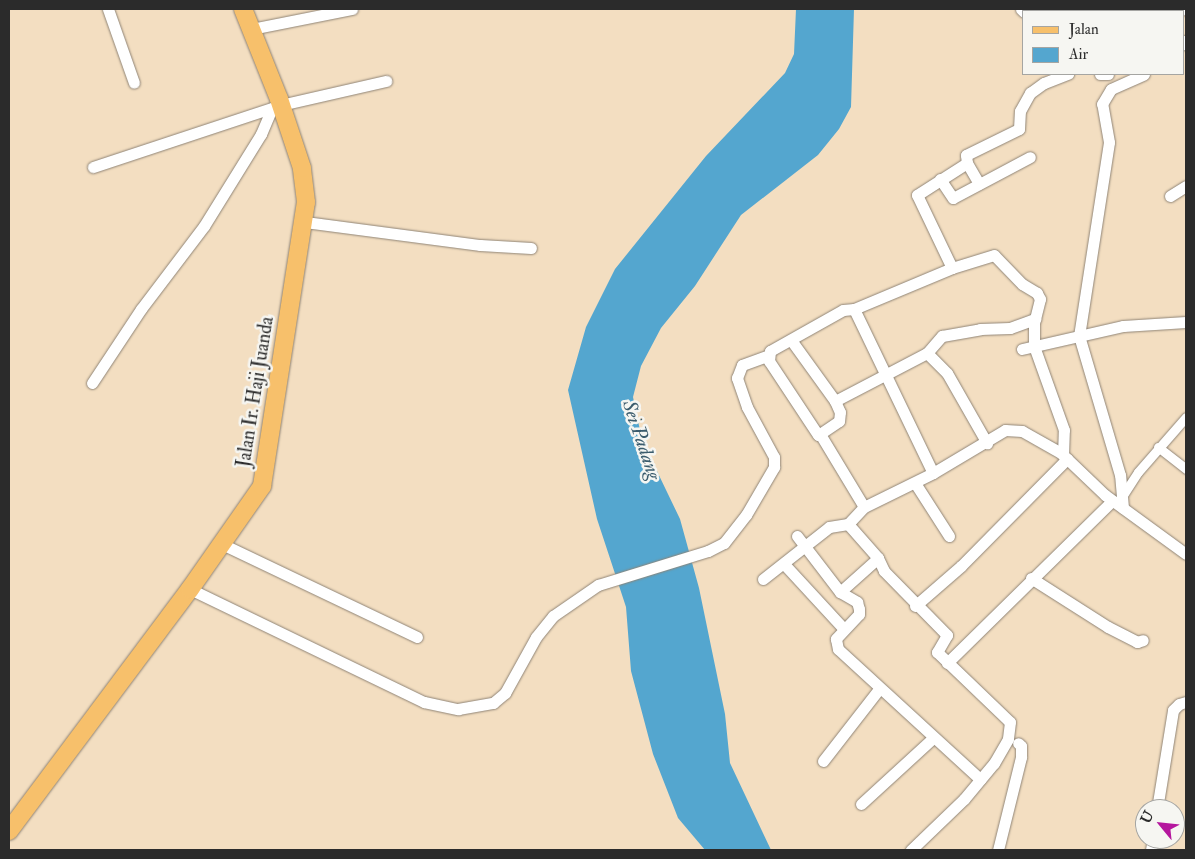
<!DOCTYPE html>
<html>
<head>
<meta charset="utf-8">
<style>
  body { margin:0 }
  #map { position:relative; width:1195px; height:859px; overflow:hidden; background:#f3dec1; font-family:"IM FELL Double Pica",serif }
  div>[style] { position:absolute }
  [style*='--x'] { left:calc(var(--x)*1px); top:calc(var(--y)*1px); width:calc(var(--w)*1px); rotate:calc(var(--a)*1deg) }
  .water>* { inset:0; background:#54a6cf }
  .roads { filter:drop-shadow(0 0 1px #8f8476) drop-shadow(0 0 1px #8f8476) }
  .pedestrian>* { height:9px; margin:-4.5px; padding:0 4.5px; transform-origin:4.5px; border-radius:4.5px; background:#fff }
  .minor>* { height:11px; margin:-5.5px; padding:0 5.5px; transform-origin:5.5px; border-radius:5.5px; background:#fff }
  .primary>* { height:18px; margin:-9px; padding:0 9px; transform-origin:9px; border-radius:9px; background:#f7c06b }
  span { translate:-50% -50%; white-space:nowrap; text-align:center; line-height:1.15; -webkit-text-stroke:5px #f6f6f2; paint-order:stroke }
  .street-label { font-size:19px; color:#2b2b2b }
  .water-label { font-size:20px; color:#3b5c6d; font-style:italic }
  .frame { position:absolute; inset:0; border:10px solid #2b2b2b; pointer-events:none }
  .legend { position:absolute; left:1022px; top:10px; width:162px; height:65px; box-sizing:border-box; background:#f6f6f2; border:1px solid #a5a5a2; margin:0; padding:6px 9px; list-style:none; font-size:15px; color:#2b2b2b }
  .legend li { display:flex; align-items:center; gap:10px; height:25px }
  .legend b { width:25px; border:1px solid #a5a5a2 }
  .north { position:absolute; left:1135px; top:799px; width:50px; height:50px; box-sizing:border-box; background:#f6f6f2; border:1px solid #a5a5a2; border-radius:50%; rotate:298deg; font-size:14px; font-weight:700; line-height:20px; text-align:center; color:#2b2b2b }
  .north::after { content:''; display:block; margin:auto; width:18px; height:22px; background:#b5179e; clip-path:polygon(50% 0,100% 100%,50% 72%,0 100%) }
</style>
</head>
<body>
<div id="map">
  <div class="water">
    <div style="clip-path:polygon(796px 9px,854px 9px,851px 107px,839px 129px,818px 155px,741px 215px,695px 286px,661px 328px,641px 366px,633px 397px,642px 440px,680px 519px,699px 588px,725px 714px,730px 763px,771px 850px,705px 850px,678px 818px,653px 754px,631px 671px,626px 607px,597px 519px,568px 390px,586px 327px,615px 269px,706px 156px,785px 73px,794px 54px)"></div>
  </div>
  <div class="roads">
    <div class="pedestrian">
      <div style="--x:1158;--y:447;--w:36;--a:38"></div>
      <div style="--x:1123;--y:495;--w:27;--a:-57"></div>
      <div style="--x:1138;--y:472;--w:73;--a:-48.9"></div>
    </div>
    <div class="minor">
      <div style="--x:108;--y:9;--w:78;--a:70.6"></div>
      <div style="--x:1021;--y:9;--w:4;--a:45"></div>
      <div style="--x:1093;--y:9;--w:4;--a:34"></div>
      <div style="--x:1180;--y:11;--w:2;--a:-63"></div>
      <div style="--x:251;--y:29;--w:103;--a:-11.2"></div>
      <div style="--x:1184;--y:41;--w:4;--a:63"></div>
      <div style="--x:1100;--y:74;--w:8;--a:0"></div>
      <div style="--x:967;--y:163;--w:24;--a:60"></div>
      <div style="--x:93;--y:167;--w:198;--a:-18.3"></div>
      <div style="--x:281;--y:105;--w:108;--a:-12.9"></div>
      <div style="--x:940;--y:179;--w:23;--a:56"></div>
      <div style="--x:953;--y:198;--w:87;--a:-28"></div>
      <div style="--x:1170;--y:196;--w:19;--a:-32"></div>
      <div style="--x:305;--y:222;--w:177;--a:7.5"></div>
      <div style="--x:480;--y:245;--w:51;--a:3.4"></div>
      <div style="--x:854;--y:309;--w:182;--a:64.3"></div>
      <div style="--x:791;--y:340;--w:75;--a:54.2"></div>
      <div style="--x:835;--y:401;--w:12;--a:66"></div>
      <div style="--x:840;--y:412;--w:9;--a:96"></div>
      <div style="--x:839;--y:421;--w:25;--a:146"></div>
      <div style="--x:818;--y:435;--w:89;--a:-123.5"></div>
      <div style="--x:769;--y:361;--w:10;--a:-84"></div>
      <div style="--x:770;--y:351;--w:84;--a:-29.3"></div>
      <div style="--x:843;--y:310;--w:11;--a:-5"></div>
      <div style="--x:854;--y:309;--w:106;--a:-22.7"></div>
      <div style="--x:1022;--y:349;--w:104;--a:-12.8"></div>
      <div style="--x:1123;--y:326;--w:63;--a:-3.6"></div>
      <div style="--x:927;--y:353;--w:28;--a:45"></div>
      <div style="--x:947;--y:373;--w:81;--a:60.3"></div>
      <div style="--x:92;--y:383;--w:89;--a:-56.5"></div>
      <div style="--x:141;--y:309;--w:104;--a:-52.8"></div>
      <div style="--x:204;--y:226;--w:108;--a:-58.2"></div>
      <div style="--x:261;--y:134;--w:28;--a:-67"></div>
      <div style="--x:835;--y:401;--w:104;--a:-27.6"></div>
      <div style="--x:927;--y:353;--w:23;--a:-49"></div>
      <div style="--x:942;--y:336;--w:39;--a:-10"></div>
      <div style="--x:980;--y:329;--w:30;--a:-2"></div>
      <div style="--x:1010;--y:328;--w:27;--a:-20"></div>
      <div style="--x:820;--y:434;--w:85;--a:58.9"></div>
      <div style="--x:1063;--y:455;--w:25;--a:-88"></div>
      <div style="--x:1064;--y:430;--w:89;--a:-109.7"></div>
      <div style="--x:1034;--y:346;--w:23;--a:-90"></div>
      <div style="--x:1034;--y:323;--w:25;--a:-76"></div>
      <div style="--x:1040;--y:299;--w:7;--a:-117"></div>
      <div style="--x:1037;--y:293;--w:17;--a:-149"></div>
      <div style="--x:1022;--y:284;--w:40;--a:-134"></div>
      <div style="--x:994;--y:255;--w:44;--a:162.8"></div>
      <div style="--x:952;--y:268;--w:81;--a:-115.6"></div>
      <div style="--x:917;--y:195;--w:59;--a:-32.6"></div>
      <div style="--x:967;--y:163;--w:8;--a:-97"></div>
      <div style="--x:966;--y:155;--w:59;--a:-26.1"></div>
      <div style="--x:1019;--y:129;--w:18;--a:-87"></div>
      <div style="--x:1020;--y:111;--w:21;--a:-61"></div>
      <div style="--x:1030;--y:93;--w:17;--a:-36"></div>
      <div style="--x:1044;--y:83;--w:26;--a:-21"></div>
      <div style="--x:915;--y:483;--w:63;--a:57.3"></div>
      <div style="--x:1123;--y:508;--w:33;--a:-95"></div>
      <div style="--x:1120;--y:475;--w:145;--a:-106.4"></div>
      <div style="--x:1079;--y:336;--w:196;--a:-81.2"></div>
      <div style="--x:1109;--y:142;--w:39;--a:-100"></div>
      <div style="--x:1102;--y:104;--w:17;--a:-59"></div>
      <div style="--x:1111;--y:89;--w:36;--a:-24"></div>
      <div style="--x:848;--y:524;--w:45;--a:48.6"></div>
      <div style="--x:878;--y:558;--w:14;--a:65"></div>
      <div style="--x:884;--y:571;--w:90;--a:45.5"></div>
      <div style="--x:947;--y:635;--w:20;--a:120"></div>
      <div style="--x:937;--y:652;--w:101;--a:43.8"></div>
      <div style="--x:1010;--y:722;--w:17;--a:97"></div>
      <div style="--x:1008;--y:739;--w:28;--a:120"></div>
      <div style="--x:994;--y:763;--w:47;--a:129.8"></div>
      <div style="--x:964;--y:799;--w:74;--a:136.1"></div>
      <div style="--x:797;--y:536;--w:71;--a:52.5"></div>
      <div style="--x:840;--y:592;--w:20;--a:30"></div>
      <div style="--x:857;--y:602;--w:7;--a:74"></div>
      <div style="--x:859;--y:609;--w:5;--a:90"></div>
      <div style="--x:859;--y:614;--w:34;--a:133"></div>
      <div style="--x:836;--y:639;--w:10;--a:79"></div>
      <div style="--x:838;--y:649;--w:193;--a:42.5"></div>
      <div style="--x:222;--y:544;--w:216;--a:25.5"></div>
      <div style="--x:784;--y:564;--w:88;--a:47.3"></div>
      <div style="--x:1031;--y:578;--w:91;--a:32.5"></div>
      <div style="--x:1108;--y:627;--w:33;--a:27"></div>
      <div style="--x:1137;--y:642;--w:6;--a:-18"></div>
      <div style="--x:763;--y:579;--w:84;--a:-38.2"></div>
      <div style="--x:829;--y:527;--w:19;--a:-9"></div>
      <div style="--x:848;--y:524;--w:23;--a:-47"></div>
      <div style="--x:864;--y:507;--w:77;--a:-26.2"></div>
      <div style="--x:933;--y:473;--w:84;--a:-30.8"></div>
      <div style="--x:1005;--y:430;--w:17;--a:3"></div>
      <div style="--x:1022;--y:431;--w:45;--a:29.4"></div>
      <div style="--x:1061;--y:453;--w:61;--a:43.7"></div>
      <div style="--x:1105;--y:495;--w:100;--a:36.1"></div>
      <div style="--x:190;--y:589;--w:260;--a:25.8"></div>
      <div style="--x:424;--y:702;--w:35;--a:12"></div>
      <div style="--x:458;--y:709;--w:36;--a:-10"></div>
      <div style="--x:493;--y:703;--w:16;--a:-40"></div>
      <div style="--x:505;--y:693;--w:64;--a:-61"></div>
      <div style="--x:536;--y:637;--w:27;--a:-51"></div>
      <div style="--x:553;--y:616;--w:55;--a:-34.6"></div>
      <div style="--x:598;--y:585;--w:115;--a:-17.2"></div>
      <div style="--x:708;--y:551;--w:18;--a:-27"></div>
      <div style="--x:724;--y:543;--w:36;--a:-52"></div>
      <div style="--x:746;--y:515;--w:56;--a:-59.7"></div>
      <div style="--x:774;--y:467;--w:10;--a:-90"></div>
      <div style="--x:774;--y:457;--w:57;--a:-118.4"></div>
      <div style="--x:747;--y:407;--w:31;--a:-109"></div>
      <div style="--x:737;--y:378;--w:14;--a:-69"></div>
      <div style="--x:742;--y:365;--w:27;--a:-20"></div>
      <div style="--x:840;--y:592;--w:51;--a:-41.8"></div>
      <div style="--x:915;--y:606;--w:61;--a:-41"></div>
      <div style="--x:961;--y:566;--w:151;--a:-45.3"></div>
      <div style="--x:947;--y:663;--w:231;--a:-44.5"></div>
      <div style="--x:823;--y:761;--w:91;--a:-52.1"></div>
      <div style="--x:861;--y:804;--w:98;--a:-42.5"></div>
      <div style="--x:1157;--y:809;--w:100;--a:-80.8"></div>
      <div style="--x:1173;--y:710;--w:8;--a:-45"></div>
      <div style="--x:1179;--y:704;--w:7;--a:-16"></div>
      <div style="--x:998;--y:850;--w:96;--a:-76.1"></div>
      <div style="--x:1021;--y:757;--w:11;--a:-90"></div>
      <div style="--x:1021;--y:746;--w:4;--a:-135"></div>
      <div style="--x:1151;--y:850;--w:11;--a:-80"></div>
    </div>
    <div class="primary">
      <div style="--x:9;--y:831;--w:302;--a:-53.2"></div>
      <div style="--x:190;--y:589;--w:126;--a:-55"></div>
      <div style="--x:262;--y:486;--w:287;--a:-81.2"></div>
      <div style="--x:306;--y:202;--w:34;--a:-97"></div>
      <div style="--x:302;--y:168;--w:73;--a:-108.4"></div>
      <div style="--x:279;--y:99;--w:97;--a:-111.8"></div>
    </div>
  </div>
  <div class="street-label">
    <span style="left:256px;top:392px;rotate:-81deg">Jalan Ir. Haji Juanda</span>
  </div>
  <div class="water-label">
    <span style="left:642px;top:440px;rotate:71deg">Sei Padang</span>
  </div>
  <div class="frame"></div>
  <ul class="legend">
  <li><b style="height:6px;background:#f7c06b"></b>Jalan</li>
  <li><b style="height:14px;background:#54a6cf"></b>Air</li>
  </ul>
  <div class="north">U</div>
</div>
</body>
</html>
